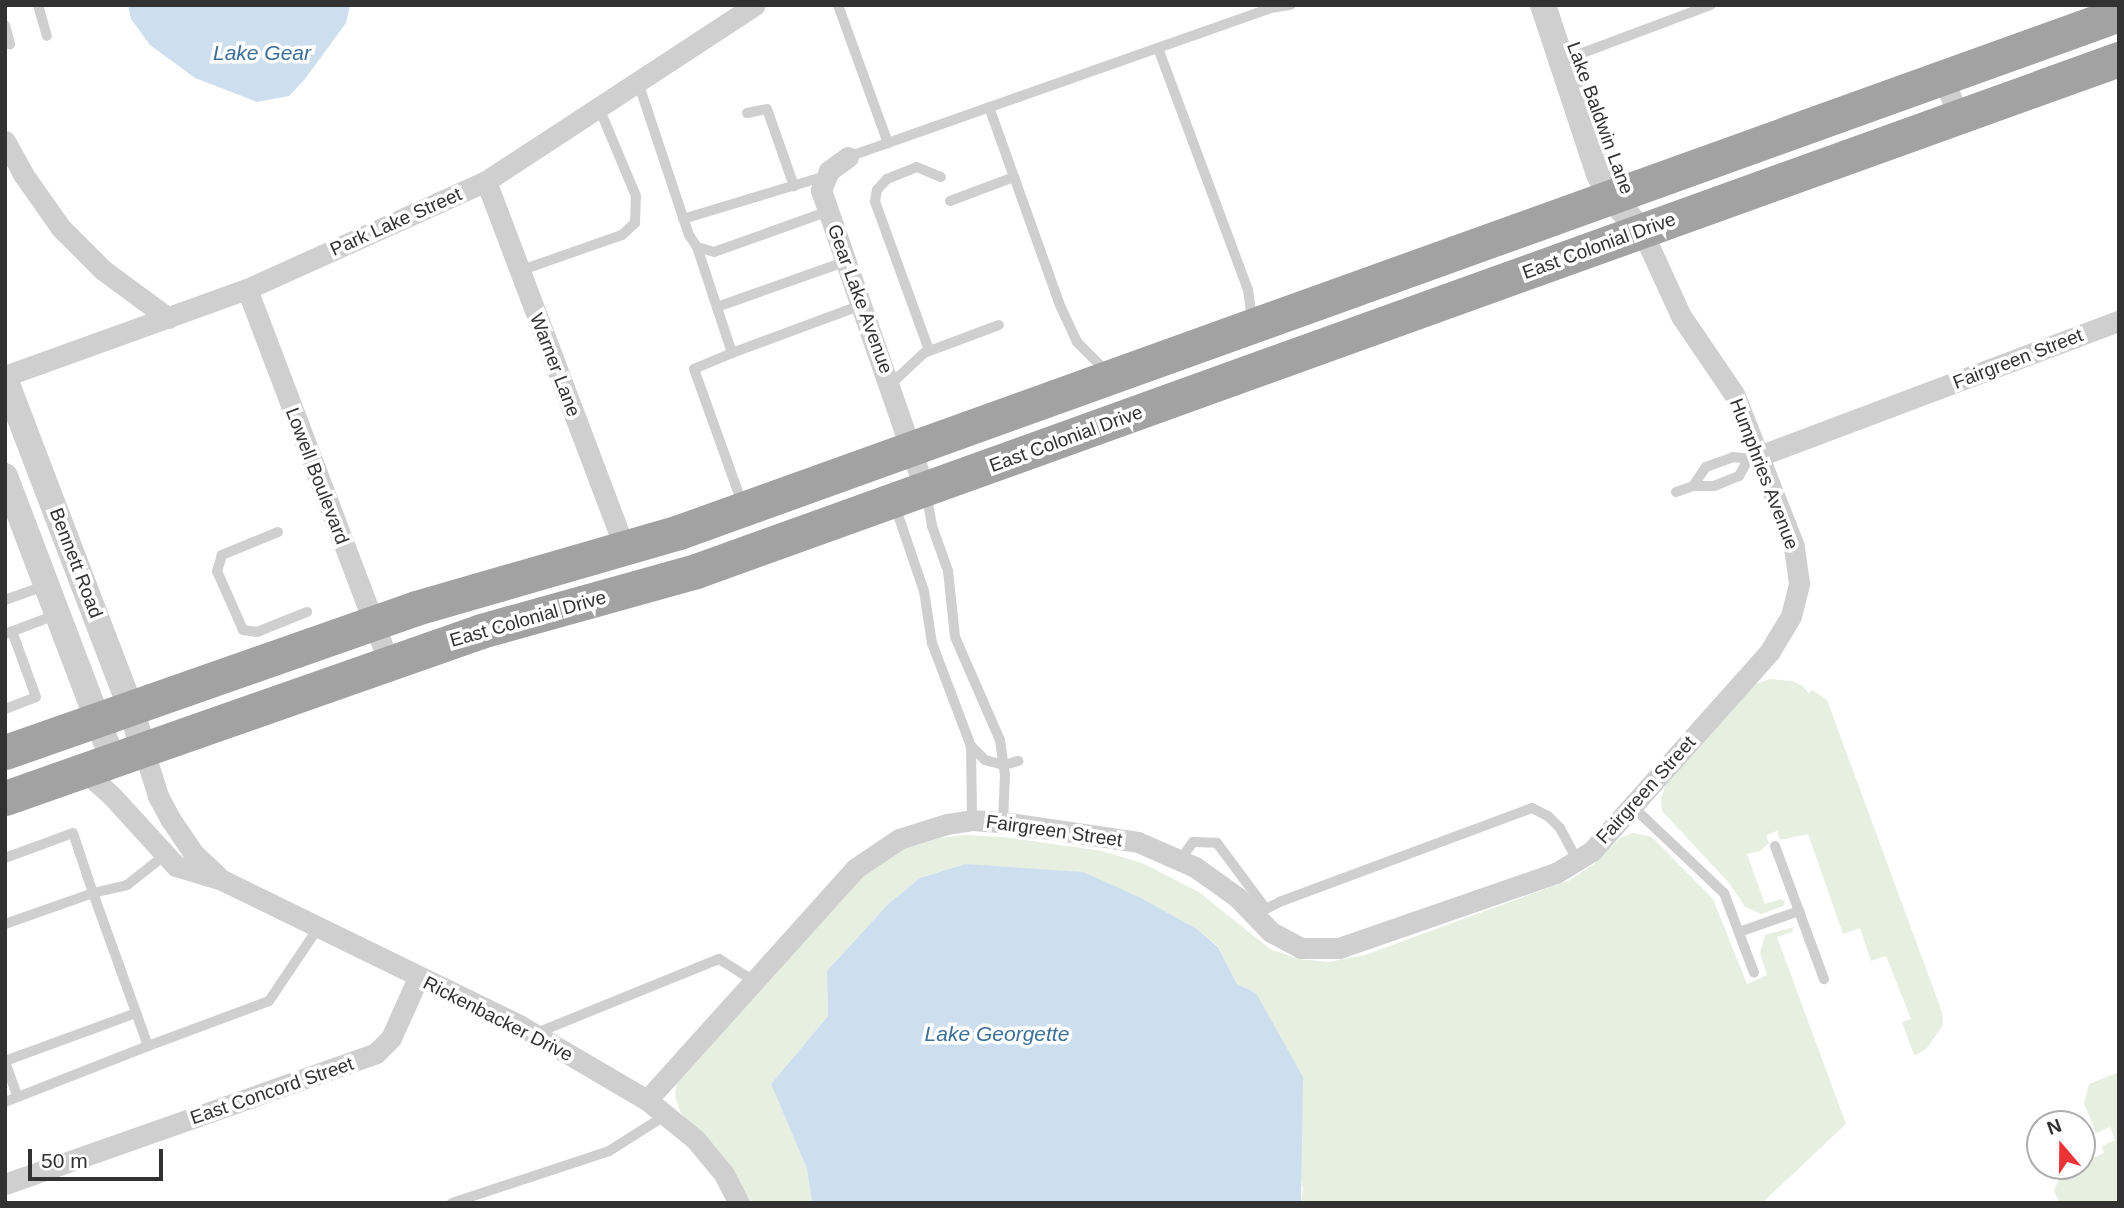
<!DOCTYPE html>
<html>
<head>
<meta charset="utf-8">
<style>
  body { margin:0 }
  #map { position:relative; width:2124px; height:1208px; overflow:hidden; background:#fff; font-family:Arial,sans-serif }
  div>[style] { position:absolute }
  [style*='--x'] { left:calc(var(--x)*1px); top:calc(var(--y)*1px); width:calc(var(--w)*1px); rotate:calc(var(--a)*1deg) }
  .green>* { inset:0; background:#e7efe1 }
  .water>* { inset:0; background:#cddfef }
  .service>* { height:10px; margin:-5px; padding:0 5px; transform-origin:5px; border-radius:5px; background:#cfcfcf }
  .minor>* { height:21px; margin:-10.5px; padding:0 10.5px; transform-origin:10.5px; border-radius:10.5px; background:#cfcfcf }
  .tertiary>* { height:26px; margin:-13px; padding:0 13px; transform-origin:13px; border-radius:13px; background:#cfcfcf }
  .trunk>* { height:35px; margin:-17.5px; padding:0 17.5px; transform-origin:17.5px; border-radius:17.5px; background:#a2a2a2 }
  span { translate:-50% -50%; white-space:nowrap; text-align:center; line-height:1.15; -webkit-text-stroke:7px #fff; paint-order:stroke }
  .street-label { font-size:19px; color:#323232 }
  .water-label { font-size:21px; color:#3c6f99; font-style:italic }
  .frame { position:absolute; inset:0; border:7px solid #323232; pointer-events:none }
  .north { position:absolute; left:2026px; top:1110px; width:70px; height:70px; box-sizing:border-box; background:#fff; border:2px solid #adadad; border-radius:50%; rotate:340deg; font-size:19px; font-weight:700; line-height:28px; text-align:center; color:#323232 }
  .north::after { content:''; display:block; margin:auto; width:24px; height:32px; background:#eb3335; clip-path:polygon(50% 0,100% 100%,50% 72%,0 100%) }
  .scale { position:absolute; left:28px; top:1149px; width:135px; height:32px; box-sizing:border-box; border:4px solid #323232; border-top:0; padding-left:9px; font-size:21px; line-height:24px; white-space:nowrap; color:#323232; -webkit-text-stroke:5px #fff; paint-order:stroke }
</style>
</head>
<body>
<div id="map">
  <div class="green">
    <div style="clip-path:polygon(1770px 679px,1792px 681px,1803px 686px,1809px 694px,1812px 690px,1827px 700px,1942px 1012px,1943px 1025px,1927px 1048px,1918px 1054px,1914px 1055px,1902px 1022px,1911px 1019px,1886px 956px,1871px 961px,1860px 928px,1843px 934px,1808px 834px,1780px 840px,1777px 831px,1766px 835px,1769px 843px,1760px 851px,1747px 854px,1765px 904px,1781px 899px,1785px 902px,1783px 906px,1761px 914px,1745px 907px,1729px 883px,1662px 811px,1661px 799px,1666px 783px,1750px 686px)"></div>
    <div style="clip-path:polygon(1633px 833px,1652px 837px,1713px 899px,1747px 984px,1767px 975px,1760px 953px,1765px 935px,1794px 927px,1792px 932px,1777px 937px,1846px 1124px,1762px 1203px,1301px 1203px,1303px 1188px,1256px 993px,1237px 984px,1218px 946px,1197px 929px,1141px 898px,965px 864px,920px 878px,888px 904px,827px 971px,828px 1016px,771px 1084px,807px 1169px,812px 1203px,746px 1203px,680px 1111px,675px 1096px,677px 1079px,867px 872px,901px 850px,940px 838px,966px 835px,1004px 837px,1102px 851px,1142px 863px,1199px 892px,1270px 949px,1299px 959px,1328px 962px,1365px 955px,1570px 880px,1594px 864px,1620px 838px)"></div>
    <div style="clip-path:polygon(2119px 1072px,2119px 1203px,2060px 1203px,2054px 1191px,2061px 1173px,2082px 1166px,2082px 1163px,2104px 1153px,2102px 1146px,2115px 1140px,2110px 1127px,2096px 1133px,2084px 1103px,2089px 1084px)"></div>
  </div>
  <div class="water">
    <div style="clip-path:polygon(128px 5px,350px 5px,346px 23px,305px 79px,289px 96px,257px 102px,195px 78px,150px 45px,131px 19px)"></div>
    <div style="clip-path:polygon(965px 864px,1083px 872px,1141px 898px,1197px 929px,1218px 947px,1237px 984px,1256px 993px,1303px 1077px,1301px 1203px,812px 1203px,807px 1169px,771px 1084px,828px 1016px,827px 971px,888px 904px,920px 878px)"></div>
  </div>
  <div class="service">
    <div style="--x:38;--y:5;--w:32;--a:74"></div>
    <div style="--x:838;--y:5;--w:147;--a:70.1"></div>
    <div style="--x:5;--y:25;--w:20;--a:75"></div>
    <div style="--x:1158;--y:48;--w:258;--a:69.6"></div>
    <div style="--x:1248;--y:290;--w:29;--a:82"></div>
    <div style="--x:1577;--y:55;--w:143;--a:-20.5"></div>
    <div style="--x:638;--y:82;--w:161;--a:71.6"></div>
    <div style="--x:689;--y:235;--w:14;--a:56"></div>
    <div style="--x:697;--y:247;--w:18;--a:16"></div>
    <div style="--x:714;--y:252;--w:122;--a:-19.6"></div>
    <div style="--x:989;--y:107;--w:208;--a:70.3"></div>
    <div style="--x:1059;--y:303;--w:43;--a:65.2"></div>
    <div style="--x:1077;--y:342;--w:44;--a:45"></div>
    <div style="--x:747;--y:113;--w:20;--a:-11"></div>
    <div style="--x:767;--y:109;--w:82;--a:70.7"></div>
    <div style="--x:848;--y:157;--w:448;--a:-19.4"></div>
    <div style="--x:1271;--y:8;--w:20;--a:-9"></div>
    <div style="--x:950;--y:201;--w:68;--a:-20.6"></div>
    <div style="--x:683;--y:219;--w:148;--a:-16.8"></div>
    <div style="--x:697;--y:247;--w:112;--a:71.7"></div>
    <div style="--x:732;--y:353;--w:139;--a:-20.3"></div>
    <div style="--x:519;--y:271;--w:109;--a:-19.3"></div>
    <div style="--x:622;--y:235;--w:18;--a:-43"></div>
    <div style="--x:635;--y:223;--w:27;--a:-88"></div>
    <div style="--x:636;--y:196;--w:95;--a:-112.8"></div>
    <div style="--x:717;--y:307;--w:138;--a:-19.5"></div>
    <div style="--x:929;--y:350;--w:158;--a:-110"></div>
    <div style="--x:875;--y:202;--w:12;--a:-81"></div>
    <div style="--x:877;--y:190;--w:15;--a:-48"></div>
    <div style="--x:887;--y:179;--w:32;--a:-22"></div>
    <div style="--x:917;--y:167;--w:26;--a:23"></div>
    <div style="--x:732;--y:353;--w:41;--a:157.2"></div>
    <div style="--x:694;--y:369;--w:142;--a:70.3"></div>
    <div style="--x:891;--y:384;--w:45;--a:-43.2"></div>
    <div style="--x:924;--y:353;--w:80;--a:-20.5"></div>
    <div style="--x:1693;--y:486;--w:23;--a:-56"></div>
    <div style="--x:1706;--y:467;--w:29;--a:-20"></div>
    <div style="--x:1733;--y:457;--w:19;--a:6"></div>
    <div style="--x:926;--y:492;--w:35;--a:80"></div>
    <div style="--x:932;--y:526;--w:48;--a:70.4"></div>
    <div style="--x:948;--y:571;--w:66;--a:83.9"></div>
    <div style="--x:955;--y:637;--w:112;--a:66.4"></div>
    <div style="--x:1000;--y:740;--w:34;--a:82"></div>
    <div style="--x:1005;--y:774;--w:48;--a:92.4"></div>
    <div style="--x:1676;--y:492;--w:18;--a:-19"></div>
    <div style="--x:1693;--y:486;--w:21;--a:0"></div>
    <div style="--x:1714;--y:486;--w:27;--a:-22"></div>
    <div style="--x:1739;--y:476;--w:18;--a:-61"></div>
    <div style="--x:894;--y:503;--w:93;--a:71.2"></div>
    <div style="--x:924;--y:591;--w:53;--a:81.3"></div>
    <div style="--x:932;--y:643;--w:110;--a:69.3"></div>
    <div style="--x:971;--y:746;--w:74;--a:89.2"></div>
    <div style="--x:278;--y:532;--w:61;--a:157.7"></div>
    <div style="--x:222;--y:555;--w:17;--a:107"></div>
    <div style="--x:217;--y:571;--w:64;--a:66.2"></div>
    <div style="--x:243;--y:630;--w:14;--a:8"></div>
    <div style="--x:257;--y:632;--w:54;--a:-21.8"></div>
    <div style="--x:5;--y:600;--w:45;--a:-19.7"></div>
    <div style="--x:8;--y:633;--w:53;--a:-20.8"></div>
    <div style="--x:5;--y:709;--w:33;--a:-21"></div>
    <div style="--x:36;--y:697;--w:70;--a:-110"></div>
    <div style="--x:971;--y:746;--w:20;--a:45"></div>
    <div style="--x:985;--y:760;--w:20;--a:15"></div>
    <div style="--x:1004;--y:765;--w:15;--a:-16"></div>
    <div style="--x:1632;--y:806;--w:127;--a:43.4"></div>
    <div style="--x:1724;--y:893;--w:85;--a:69.4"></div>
    <div style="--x:1775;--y:846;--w:142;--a:69.8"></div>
    <div style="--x:5;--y:858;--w:72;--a:-20.2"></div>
    <div style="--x:73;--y:833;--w:63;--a:71.6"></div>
    <div style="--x:93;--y:893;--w:35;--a:-13"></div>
    <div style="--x:127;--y:885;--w:48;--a:-38.3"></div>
    <div style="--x:1180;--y:860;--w:22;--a:-54"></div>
    <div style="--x:1193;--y:842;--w:24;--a:2"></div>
    <div style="--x:1217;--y:843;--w:82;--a:53.4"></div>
    <div style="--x:1254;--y:915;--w:31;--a:-27"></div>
    <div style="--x:1282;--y:901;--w:267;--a:-20.4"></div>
    <div style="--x:1532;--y:808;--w:18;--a:27"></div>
    <div style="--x:1548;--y:816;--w:17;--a:45"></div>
    <div style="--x:1560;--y:828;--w:36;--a:62"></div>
    <div style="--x:5;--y:924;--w:93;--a:-19.4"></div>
    <div style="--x:93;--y:893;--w:163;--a:70.2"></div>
    <div style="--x:148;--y:1046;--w:154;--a:158.6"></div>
    <div style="--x:1739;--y:932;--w:64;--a:-19.3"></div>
    <div style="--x:534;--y:1034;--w:200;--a:-22.1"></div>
    <div style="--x:719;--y:959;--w:41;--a:32.2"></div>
    <div style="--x:148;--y:1046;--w:129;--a:-20.4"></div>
    <div style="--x:269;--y:1001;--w:88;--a:-56.1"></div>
    <div style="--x:5;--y:1061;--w:140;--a:-20.1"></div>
    <div style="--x:5;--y:1062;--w:37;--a:70"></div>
    <div style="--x:452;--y:1203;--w:165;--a:-18.3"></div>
    <div style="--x:609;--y:1151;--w:67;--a:-32.3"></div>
  </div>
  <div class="minor">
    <div style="--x:1943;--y:78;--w:42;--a:67.7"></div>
    <div style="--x:5;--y:141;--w:38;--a:61"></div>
    <div style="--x:23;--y:174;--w:66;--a:54.9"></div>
    <div style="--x:61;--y:228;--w:59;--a:45"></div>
    <div style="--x:103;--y:270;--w:81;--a:36.4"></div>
    <div style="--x:848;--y:157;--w:24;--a:144"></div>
    <div style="--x:829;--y:171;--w:21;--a:113"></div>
    <div style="--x:821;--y:190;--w:318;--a:70.9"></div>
    <div style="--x:486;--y:181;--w:393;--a:69.3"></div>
    <div style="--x:247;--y:289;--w:399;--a:69.2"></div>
    <div style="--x:5;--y:376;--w:257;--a:-19.8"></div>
    <div style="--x:247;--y:289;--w:262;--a:-24.3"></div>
    <div style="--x:486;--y:181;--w:321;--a:-33.2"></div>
    <div style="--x:1759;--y:456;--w:384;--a:-20.6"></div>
    <div style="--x:143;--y:748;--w:50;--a:72.6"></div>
    <div style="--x:158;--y:796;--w:27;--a:62"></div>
    <div style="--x:171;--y:820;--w:40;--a:56"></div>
    <div style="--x:193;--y:853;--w:34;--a:43"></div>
    <div style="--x:82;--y:769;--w:40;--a:42"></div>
    <div style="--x:112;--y:796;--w:95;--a:47.6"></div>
    <div style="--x:176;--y:866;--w:48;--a:16.9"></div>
    <div style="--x:222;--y:880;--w:331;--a:26"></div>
    <div style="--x:519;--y:1025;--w:148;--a:30.4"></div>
    <div style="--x:647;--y:1100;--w:62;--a:39.1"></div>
    <div style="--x:695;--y:1139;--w:45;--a:50.4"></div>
    <div style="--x:724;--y:1174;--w:33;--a:63"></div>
    <div style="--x:647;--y:1100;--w:312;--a:-48"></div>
    <div style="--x:856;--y:868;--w:52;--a:-34"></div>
    <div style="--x:899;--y:839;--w:50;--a:-17.4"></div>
    <div style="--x:947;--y:824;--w:25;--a:-9"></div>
    <div style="--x:972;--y:820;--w:31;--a:4"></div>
    <div style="--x:1003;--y:822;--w:136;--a:8.4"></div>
    <div style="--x:1138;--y:842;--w:62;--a:23.7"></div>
    <div style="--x:1195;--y:867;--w:52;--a:35.5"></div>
    <div style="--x:1237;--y:897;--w:49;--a:45.8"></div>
    <div style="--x:1271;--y:932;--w:34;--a:28"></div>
    <div style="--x:1301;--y:948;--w:38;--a:0"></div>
    <div style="--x:1339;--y:948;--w:230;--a:-19.1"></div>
    <div style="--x:1556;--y:873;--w:42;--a:-31.4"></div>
    <div style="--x:1592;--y:851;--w:268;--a:-48.3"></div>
    <div style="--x:1770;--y:651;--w:41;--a:-59"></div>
    <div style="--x:1791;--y:616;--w:34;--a:-76"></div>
    <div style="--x:1799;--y:583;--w:37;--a:-98"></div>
    <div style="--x:1794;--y:546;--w:163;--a:-111.5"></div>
    <div style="--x:1734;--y:394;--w:94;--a:-124.2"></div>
    <div style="--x:1681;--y:316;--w:94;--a:-114.6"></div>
    <div style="--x:5;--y:1184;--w:393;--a:-19.4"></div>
    <div style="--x:376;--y:1053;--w:21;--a:-45"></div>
    <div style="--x:391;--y:1038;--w:66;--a:-65.8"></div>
  </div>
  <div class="tertiary">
    <div style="--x:1543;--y:5;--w:178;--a:71.7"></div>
    <div style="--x:1599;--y:174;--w:25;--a:64"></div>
    <div style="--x:1610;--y:197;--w:47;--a:46.7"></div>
    <div style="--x:5;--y:379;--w:350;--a:69.1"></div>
    <div style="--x:130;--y:706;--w:44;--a:72.8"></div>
    <div style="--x:5;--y:476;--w:302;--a:69.2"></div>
  </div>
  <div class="trunk">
    <div style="--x:5;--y:752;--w:435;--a:-19.3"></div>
    <div style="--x:416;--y:608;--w:274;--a:-16.1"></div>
    <div style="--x:679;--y:532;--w:1530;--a:-19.78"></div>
    <div style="--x:5;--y:798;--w:504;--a:-19.33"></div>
    <div style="--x:481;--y:631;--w:223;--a:-15.6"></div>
    <div style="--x:696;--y:571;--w:1512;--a:-19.79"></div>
  </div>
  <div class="street-label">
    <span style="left:1600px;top:118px;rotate:70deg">Lake Baldwin Lane</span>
    <span style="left:396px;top:222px;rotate:-24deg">Park Lake Street</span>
    <span style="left:1599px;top:246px;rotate:-20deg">East Colonial Drive</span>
    <span style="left:860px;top:299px;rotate:70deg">Gear Lake Avenue</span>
    <span style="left:2018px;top:359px;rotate:-21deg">Fairgreen Street</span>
    <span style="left:555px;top:365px;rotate:69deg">Warner Lane</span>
    <span style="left:1066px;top:439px;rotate:-20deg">East Colonial Drive</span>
    <span style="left:1764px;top:474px;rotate:69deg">Humphries Avenue</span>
    <span style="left:317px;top:476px;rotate:69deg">Lowell Boulevard</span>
    <span style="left:76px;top:563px;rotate:69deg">Bennett Road</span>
    <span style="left:528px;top:619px;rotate:-16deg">East Colonial Drive</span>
    <span style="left:1646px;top:790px;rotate:-48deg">Fairgreen Street</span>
    <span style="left:1054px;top:831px;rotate:8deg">Fairgreen Street</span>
    <span style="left:498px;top:1019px;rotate:27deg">Rickenbacker Drive</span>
    <span style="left:272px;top:1091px;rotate:-19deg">East Concord Street</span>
  </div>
  <div class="water-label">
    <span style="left:262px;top:53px">Lake Gear</span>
    <span style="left:997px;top:1034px">Lake Georgette</span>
  </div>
  <div class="frame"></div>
  <div class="north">N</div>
  <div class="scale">50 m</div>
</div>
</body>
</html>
